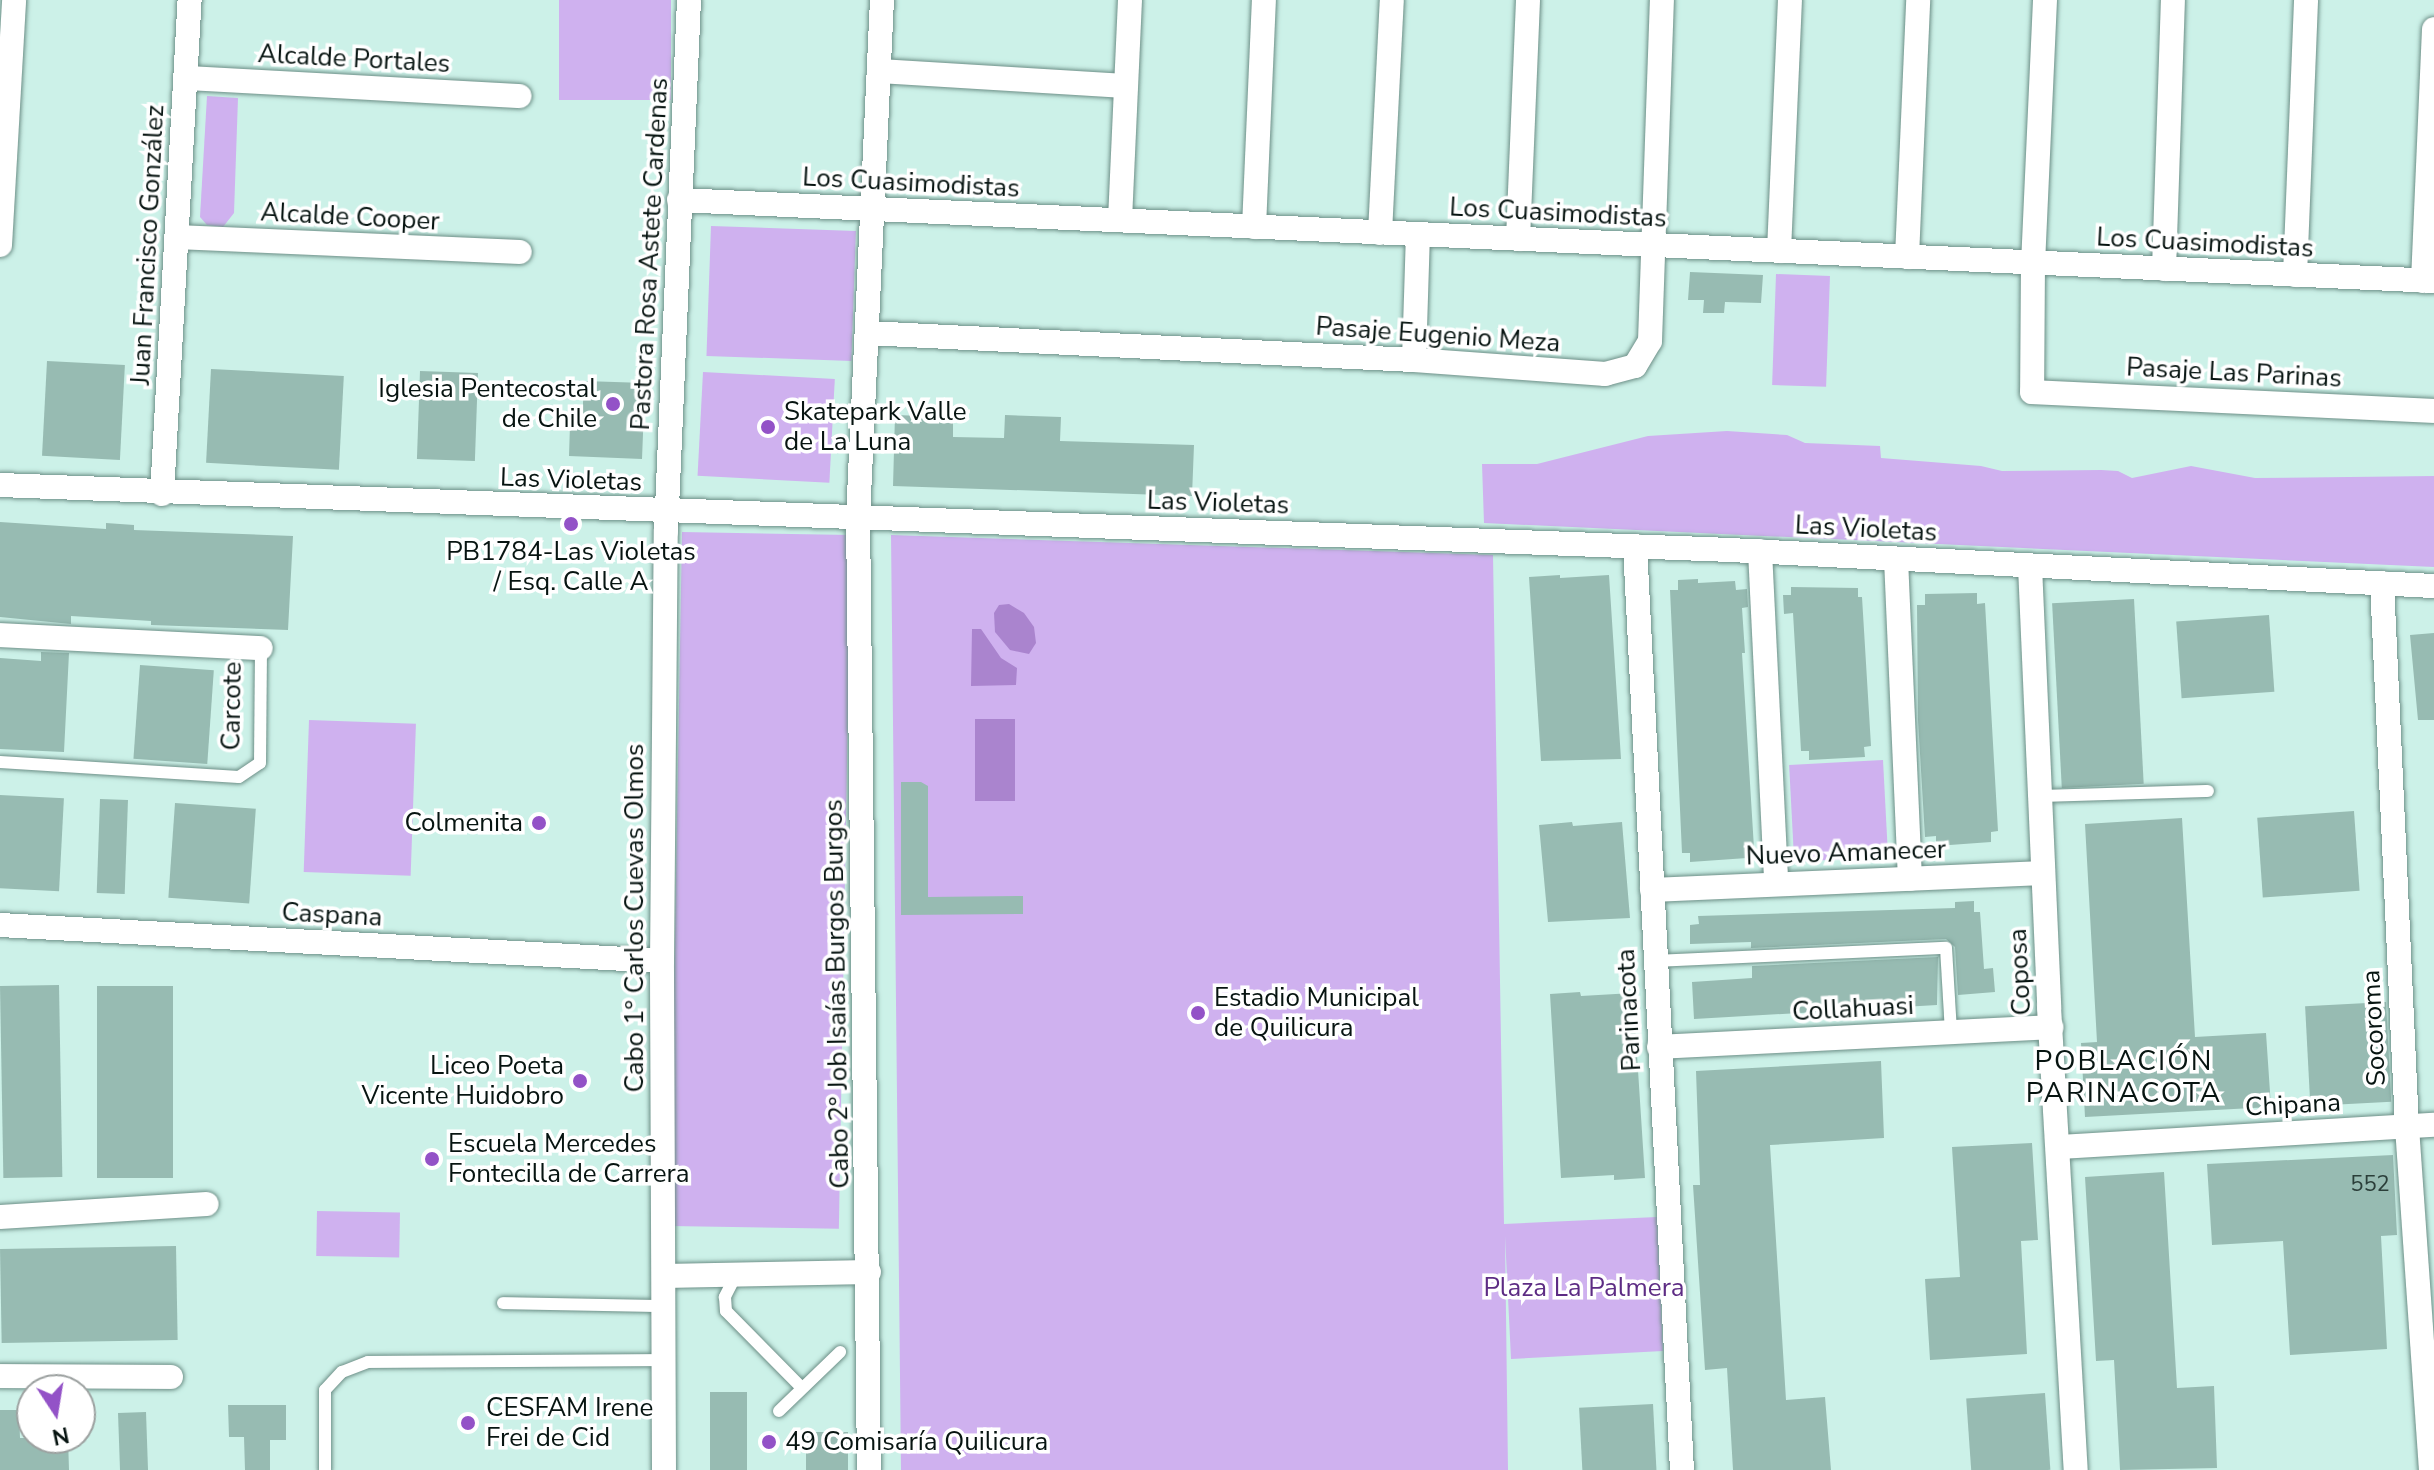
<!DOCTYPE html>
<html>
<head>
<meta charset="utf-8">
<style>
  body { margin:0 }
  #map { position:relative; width:2434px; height:1470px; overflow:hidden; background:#ccf1e8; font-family:"Nunito Sans",sans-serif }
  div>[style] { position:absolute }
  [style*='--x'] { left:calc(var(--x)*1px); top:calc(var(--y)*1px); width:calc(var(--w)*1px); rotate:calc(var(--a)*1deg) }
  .green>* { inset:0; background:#cfb1ef; transform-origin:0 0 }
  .water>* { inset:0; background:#aa84ce; transform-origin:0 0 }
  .building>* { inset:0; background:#97bbb2; transform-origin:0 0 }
  .roads { filter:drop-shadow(0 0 2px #6d8f87) drop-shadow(0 0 2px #6d8f87) }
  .lane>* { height:12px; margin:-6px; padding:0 6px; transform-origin:6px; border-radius:6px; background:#fff }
  .street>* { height:24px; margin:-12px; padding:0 12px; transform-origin:12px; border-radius:12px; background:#fff }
  .dots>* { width:22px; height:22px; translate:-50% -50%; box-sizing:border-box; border:4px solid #fff; border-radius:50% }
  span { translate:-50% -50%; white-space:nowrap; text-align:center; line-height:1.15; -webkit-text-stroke:7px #fff; paint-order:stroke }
  .number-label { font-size:22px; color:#2b3e39 }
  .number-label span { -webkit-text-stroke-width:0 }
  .street-label { font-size:26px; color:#071411 }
  .poi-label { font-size:26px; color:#071411 }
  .right { translate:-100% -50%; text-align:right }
  .left { translate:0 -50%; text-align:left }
  .park-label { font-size:26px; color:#5d2c84 }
  .neighbourhood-label { font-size:28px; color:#071411; letter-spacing:2px }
  .north { position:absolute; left:16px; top:1374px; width:80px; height:80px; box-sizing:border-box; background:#fff; border:2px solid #9ca1a0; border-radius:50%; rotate:168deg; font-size:22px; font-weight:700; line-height:32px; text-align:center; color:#071411 }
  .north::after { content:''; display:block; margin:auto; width:28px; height:36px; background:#9352c7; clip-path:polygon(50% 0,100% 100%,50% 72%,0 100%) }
</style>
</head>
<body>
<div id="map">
  <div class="green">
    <div style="left:559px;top:0;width:112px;height:100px"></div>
    <div style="clip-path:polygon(207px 96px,238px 98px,234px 213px,223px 227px,207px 225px,200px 217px)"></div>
    <div style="left:711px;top:226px;width:145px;height:130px;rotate:2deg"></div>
    <div style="left:1776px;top:274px;width:54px;height:111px;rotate:2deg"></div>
    <div style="left:703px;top:372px;width:132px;height:104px;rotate:3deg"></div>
    <div style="clip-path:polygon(1727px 431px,1787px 435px,1805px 443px,1880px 446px,1881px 458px,1981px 466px,2002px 471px,2101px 470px,2118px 471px,2132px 478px,2191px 466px,2255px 478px,2434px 476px,2434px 567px,1484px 523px,1482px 464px,1537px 464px,1648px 436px)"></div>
    <div style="left:682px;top:532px;width:169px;height:694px;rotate:1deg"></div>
    <div style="clip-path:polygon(891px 535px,1493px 555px,1504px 1224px,1657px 1217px,1663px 1351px,1511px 1359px,1505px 1236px,1508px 1470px,901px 1470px)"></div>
    <div style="left:309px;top:720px;width:107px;height:152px;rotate:2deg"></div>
    <div style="left:1883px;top:760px;width:97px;height:94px;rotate:87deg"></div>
    <div style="left:317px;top:1211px;width:83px;height:45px;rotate:1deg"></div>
  </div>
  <div class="water">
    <div style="clip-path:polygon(1009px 604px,1024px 613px,1034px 627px,1036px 643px,1029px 654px,1010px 650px,995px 632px,994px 613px,999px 605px)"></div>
    <div style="clip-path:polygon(972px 629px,981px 629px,1001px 658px,1017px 668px,1016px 685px,971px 686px)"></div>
    <div style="left:975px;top:719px;width:40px;height:82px"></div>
  </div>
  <div class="building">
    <div style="clip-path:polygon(1690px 272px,1763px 275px,1761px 303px,1725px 302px,1724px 313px,1703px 313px,1704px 300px,1688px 300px)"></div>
    <div style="left:47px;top:361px;width:78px;height:95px;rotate:3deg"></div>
    <div style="left:211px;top:369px;width:133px;height:94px;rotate:3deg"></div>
    <div style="left:420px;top:371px;width:58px;height:88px;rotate:2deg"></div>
    <div style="clip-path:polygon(584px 381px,645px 383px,642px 459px,569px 456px,570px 425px,582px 425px)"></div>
    <div style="clip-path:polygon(895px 415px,953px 417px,953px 437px,1004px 438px,1005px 415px,1061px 417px,1060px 441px,1194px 445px,1192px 496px,893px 486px)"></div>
    <div style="clip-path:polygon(0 522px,106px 529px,106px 523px,134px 525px,134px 530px,293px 536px,288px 630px,151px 625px,151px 621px,71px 616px,71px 624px,0 617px)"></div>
    <div style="clip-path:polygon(1560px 575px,1560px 578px,1609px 575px,1621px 759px,1541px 761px,1529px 577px)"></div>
    <div style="clip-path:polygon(1698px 579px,1698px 583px,1735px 581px,1736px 590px,1747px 589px,1748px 607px,1742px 608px,1745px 653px,1742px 653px,1754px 848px,1746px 849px,1747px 858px,1690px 862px,1690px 853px,1682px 853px,1670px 590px,1678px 590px,1678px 580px)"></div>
    <div style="clip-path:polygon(1791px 587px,1858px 588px,1858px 597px,1862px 597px,1871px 746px,1864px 747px,1865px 757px,1809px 760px,1809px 751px,1801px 751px,1793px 613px,1784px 614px,1783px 595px,1791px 595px)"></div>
    <div style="clip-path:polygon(1977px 593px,1977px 604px,1985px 603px,1998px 831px,1991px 832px,1991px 842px,1936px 846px,1936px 836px,1925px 837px,1918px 720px,1917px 605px,1925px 605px,1925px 594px)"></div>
    <div style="left:2134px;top:599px;width:185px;height:82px;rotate:87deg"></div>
    <div style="left:2269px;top:615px;width:77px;height:93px;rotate:86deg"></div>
    <div style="clip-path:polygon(2434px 633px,2434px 720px,2418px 720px,2410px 635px)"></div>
    <div style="clip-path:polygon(41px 652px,69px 653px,64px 752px,0 749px,0 658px,41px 661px)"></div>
    <div style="left:140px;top:665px;width:74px;height:94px;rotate:4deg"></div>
    <div style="clip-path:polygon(901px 782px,921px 782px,928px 786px,928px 897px,1023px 896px,1023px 914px,901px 915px)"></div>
    <div style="left:0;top:795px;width:64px;height:93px;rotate:3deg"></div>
    <div style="left:100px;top:799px;width:28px;height:94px;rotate:2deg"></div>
    <div style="left:175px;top:803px;width:81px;height:95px;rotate:4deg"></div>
    <div style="left:2354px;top:811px;width:80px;height:97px;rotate:86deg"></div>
    <div style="clip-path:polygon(2182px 818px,2195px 1037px,2266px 1033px,2271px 1107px,2085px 1117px,2081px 1043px,2097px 1042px,2085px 824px)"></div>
    <div style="clip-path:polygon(1572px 822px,1573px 826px,1622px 822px,1630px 918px,1548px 922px,1539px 825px)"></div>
    <div style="clip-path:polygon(1974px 901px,1974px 912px,1980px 912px,1984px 969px,1993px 968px,1995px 992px,1958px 995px,1955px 947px,1946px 939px,1751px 948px,1751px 942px,1690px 944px,1690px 925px,1699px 924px,1698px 916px,1955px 908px,1955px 902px)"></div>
    <div style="clip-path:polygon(1938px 957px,1937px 1005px,1694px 1019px,1692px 982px,1752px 978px,1752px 966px)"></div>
    <div style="left:59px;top:985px;width:192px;height:59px;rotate:89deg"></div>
    <div style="left:97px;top:986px;width:76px;height:192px"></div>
    <div style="clip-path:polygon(1580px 992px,1581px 996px,1633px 993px,1645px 1178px,1614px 1180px,1614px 1175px,1561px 1178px,1550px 994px)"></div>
    <div style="left:2386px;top:1002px;width:100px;height:81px;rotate:87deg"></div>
    <div style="clip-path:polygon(1881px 1061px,1884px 1138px,1770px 1145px,1786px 1400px,1825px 1397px,1831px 1470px,1733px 1470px,1727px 1368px,1705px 1370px,1693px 1185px,1700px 1185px,1696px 1071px)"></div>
    <div style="clip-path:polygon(2032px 1143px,2038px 1240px,2021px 1241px,2027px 1354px,1930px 1360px,1925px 1279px,1960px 1277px,1952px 1147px)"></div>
    <div style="clip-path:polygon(2393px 1155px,2397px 1235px,2381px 1236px,2387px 1349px,2290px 1355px,2283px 1241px,2212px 1245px,2207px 1164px)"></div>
    <div style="clip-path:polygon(2164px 1172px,2177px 1388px,2214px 1386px,2217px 1468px,2120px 1470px,2114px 1360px,2096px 1361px,2085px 1177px)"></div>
    <div style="left:176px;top:1246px;width:94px;height:176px;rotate:89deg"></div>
    <div style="left:710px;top:1392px;width:37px;height:78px"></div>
    <div style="left:2045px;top:1393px;width:77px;height:79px;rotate:86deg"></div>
    <div style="left:1653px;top:1404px;width:66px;height:74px;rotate:87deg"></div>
    <div style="clip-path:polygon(228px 1405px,286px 1405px,286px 1440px,270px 1440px,270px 1470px,245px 1470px,244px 1437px,229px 1437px)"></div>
    <div style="clip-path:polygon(0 1410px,19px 1410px,20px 1438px,68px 1438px,69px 1470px,0 1470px)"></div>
    <div style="left:146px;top:1412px;width:58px;height:28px;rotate:88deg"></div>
    <div style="left:806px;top:1432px;width:42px;height:38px"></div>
  </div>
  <div class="roads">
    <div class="lane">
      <div style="--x:0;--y:762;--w:239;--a:3.6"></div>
      <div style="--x:239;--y:777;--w:25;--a:-34"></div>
      <div style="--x:260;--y:763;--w:115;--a:-89.5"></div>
      <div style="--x:2039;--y:796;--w:169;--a:-1.7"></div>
      <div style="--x:1655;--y:961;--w:291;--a:-2.6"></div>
      <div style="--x:1946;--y:948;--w:85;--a:86.6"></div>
      <div style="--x:736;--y:1275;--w:25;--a:117"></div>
      <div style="--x:725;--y:1297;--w:14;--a:86"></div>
      <div style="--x:726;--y:1311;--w:108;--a:45.4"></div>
      <div style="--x:503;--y:1303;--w:161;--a:1.1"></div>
      <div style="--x:779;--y:1411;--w:85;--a:-44"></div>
      <div style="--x:325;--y:1470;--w:80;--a:-90"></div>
      <div style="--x:325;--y:1390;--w:25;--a:-47"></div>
      <div style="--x:342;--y:1372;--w:28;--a:-21"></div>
      <div style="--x:368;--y:1362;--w:296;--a:-0.4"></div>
    </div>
    <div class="street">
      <div style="--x:2045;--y:0;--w:263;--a:92.6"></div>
      <div style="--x:2033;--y:263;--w:129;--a:90.4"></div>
      <div style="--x:2032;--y:392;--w:402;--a:2.7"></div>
      <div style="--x:879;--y:71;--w:247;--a:3.5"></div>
      <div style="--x:186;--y:78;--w:334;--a:3.1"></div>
      <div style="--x:679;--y:200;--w:1757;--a:2.64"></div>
      <div style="--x:1120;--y:220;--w:220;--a:-87.4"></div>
      <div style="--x:1254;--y:227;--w:227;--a:-87.5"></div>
      <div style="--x:1380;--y:233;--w:233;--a:-87.1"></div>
      <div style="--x:177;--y:237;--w:343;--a:2.5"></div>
      <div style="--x:1518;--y:239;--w:239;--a:-87.6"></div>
      <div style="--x:0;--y:245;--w:245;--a:-86.7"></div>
      <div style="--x:1779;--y:251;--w:251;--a:-87.5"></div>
      <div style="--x:1907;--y:257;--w:257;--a:-87.5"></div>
      <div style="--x:2164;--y:269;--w:269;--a:-88.1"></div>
      <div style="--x:2295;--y:275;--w:275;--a:-87.7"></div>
      <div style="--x:2423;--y:281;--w:252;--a:-87.5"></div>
      <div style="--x:867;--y:333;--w:548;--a:2.83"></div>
      <div style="--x:1414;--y:360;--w:192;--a:4.2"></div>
      <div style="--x:1605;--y:374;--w:31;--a:-15"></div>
      <div style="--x:1635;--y:366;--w:29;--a:-59"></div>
      <div style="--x:1650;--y:341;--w:341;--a:-88"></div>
      <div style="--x:1414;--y:360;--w:125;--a:-88.2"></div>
      <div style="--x:0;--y:485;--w:1731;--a:2.15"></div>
      <div style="--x:1730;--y:550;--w:705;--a:2.93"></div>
      <div style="--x:162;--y:494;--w:495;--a:-86.8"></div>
      <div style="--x:1635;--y:546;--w:925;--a:87.09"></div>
      <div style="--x:1760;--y:551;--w:333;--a:87.2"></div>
      <div style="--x:1896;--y:559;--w:320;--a:87.5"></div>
      <div style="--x:2030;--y:566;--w:441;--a:87.5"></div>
      <div style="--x:2049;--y:1007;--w:464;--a:86.7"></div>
      <div style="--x:2382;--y:583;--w:545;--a:87.37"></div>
      <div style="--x:2407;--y:1127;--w:344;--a:86"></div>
      <div style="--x:0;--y:635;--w:261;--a:2.9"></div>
      <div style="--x:1652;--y:890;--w:391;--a:-2.5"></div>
      <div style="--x:0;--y:925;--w:663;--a:3.11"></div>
      <div style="--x:1659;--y:1047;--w:393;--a:-2.9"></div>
      <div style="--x:2059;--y:1147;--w:376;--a:-3.4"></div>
      <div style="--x:0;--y:1217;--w:207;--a:-3.6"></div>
      <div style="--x:664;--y:1276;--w:205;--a:-1.1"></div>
      <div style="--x:0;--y:1376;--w:171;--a:0.3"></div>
      <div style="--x:664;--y:1470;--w:509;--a:-90.23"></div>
      <div style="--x:662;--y:961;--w:430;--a:-89.5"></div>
      <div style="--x:666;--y:531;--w:531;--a:-87.52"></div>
      <div style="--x:869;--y:1470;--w:952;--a:-90.66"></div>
      <div style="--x:858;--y:518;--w:519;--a:-87.35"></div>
    </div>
  </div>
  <div class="dots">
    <div style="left:613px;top:404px;background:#9352c7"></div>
    <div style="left:768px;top:427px;background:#9352c7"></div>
    <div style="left:571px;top:524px;background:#9352c7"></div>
    <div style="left:539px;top:823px;background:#9352c7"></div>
    <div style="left:1198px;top:1013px;background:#9352c7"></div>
    <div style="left:580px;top:1081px;background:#9352c7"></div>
    <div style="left:432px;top:1159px;background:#9352c7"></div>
    <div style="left:468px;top:1423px;background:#9352c7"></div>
    <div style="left:769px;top:1442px;background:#9352c7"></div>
  </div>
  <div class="number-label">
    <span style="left:2370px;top:1185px">552</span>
  </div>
  <div class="street-label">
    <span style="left:354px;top:59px;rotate:3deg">Alcalde Portales</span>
    <span style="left:911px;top:183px;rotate:3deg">Los Cuasimodistas</span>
    <span style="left:1558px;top:213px;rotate:3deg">Los Cuasimodistas</span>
    <span style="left:350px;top:217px;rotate:3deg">Alcalde Cooper</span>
    <span style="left:2205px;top:243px;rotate:3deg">Los Cuasimodistas</span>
    <span style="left:148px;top:245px;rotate:-87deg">Juan Francisco González</span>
    <span style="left:650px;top:254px;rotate:-87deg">Pastora Rosa Astete Cardenas</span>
    <span style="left:1438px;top:335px;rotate:4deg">Pasaje Eugenio Meza</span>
    <span style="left:2234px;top:373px;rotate:3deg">Pasaje Las Parinas</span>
    <span style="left:571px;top:480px;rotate:2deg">Las Violetas</span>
    <span style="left:1218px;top:503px;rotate:2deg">Las Violetas</span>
    <span style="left:1866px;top:529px;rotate:3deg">Las Violetas</span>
    <span style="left:232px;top:706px;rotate:-89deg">Carcote</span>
    <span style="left:1846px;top:853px;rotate:-2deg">Nuevo Amanecer</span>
    <span style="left:332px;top:915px;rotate:3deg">Caspana</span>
    <span style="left:635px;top:918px;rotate:-90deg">Cabo 1° Carlos Cuevas Olmos</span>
    <span style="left:2020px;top:972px;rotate:-93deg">Coposa</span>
    <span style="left:837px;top:994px;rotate:-91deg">Cabo 2° Job Isaías Burgos Burgos</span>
    <span style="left:1853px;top:1009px;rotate:-3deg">Collahuasi</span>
    <span style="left:1629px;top:1010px;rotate:-93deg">Parinacota</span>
    <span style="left:2374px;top:1028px;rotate:-93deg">Socoroma</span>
    <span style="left:2293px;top:1105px;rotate:-3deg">Chipana</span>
  </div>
  <div class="poi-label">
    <span class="right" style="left:597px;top:404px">Iglesia Pentecostal<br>de Chile</span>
    <span class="left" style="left:784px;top:427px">Skatepark Valle<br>de La Luna</span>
    <span style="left:571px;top:567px">PB1784-Las Violetas<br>/ Esq. Calle A</span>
    <span class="right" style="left:523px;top:823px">Colmenita</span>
    <span class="left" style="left:1214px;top:1013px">Estadio Municipal<br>de Quilicura</span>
    <span class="right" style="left:564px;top:1081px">Liceo Poeta<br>Vicente Huidobro</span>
    <span class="left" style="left:448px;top:1159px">Escuela Mercedes<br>Fontecilla de Carrera</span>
    <span class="left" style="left:486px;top:1423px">CESFAM Irene<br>Frei de Cid</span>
    <span class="left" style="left:785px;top:1442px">49 Comisaría Quilicura</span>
  </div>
  <div class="park-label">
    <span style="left:1584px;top:1288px">Plaza La Palmera</span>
  </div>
  <div class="neighbourhood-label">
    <span style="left:2124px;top:1077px">POBLACIÓN<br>PARINACOTA</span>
  </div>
  <div class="north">N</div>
</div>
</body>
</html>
